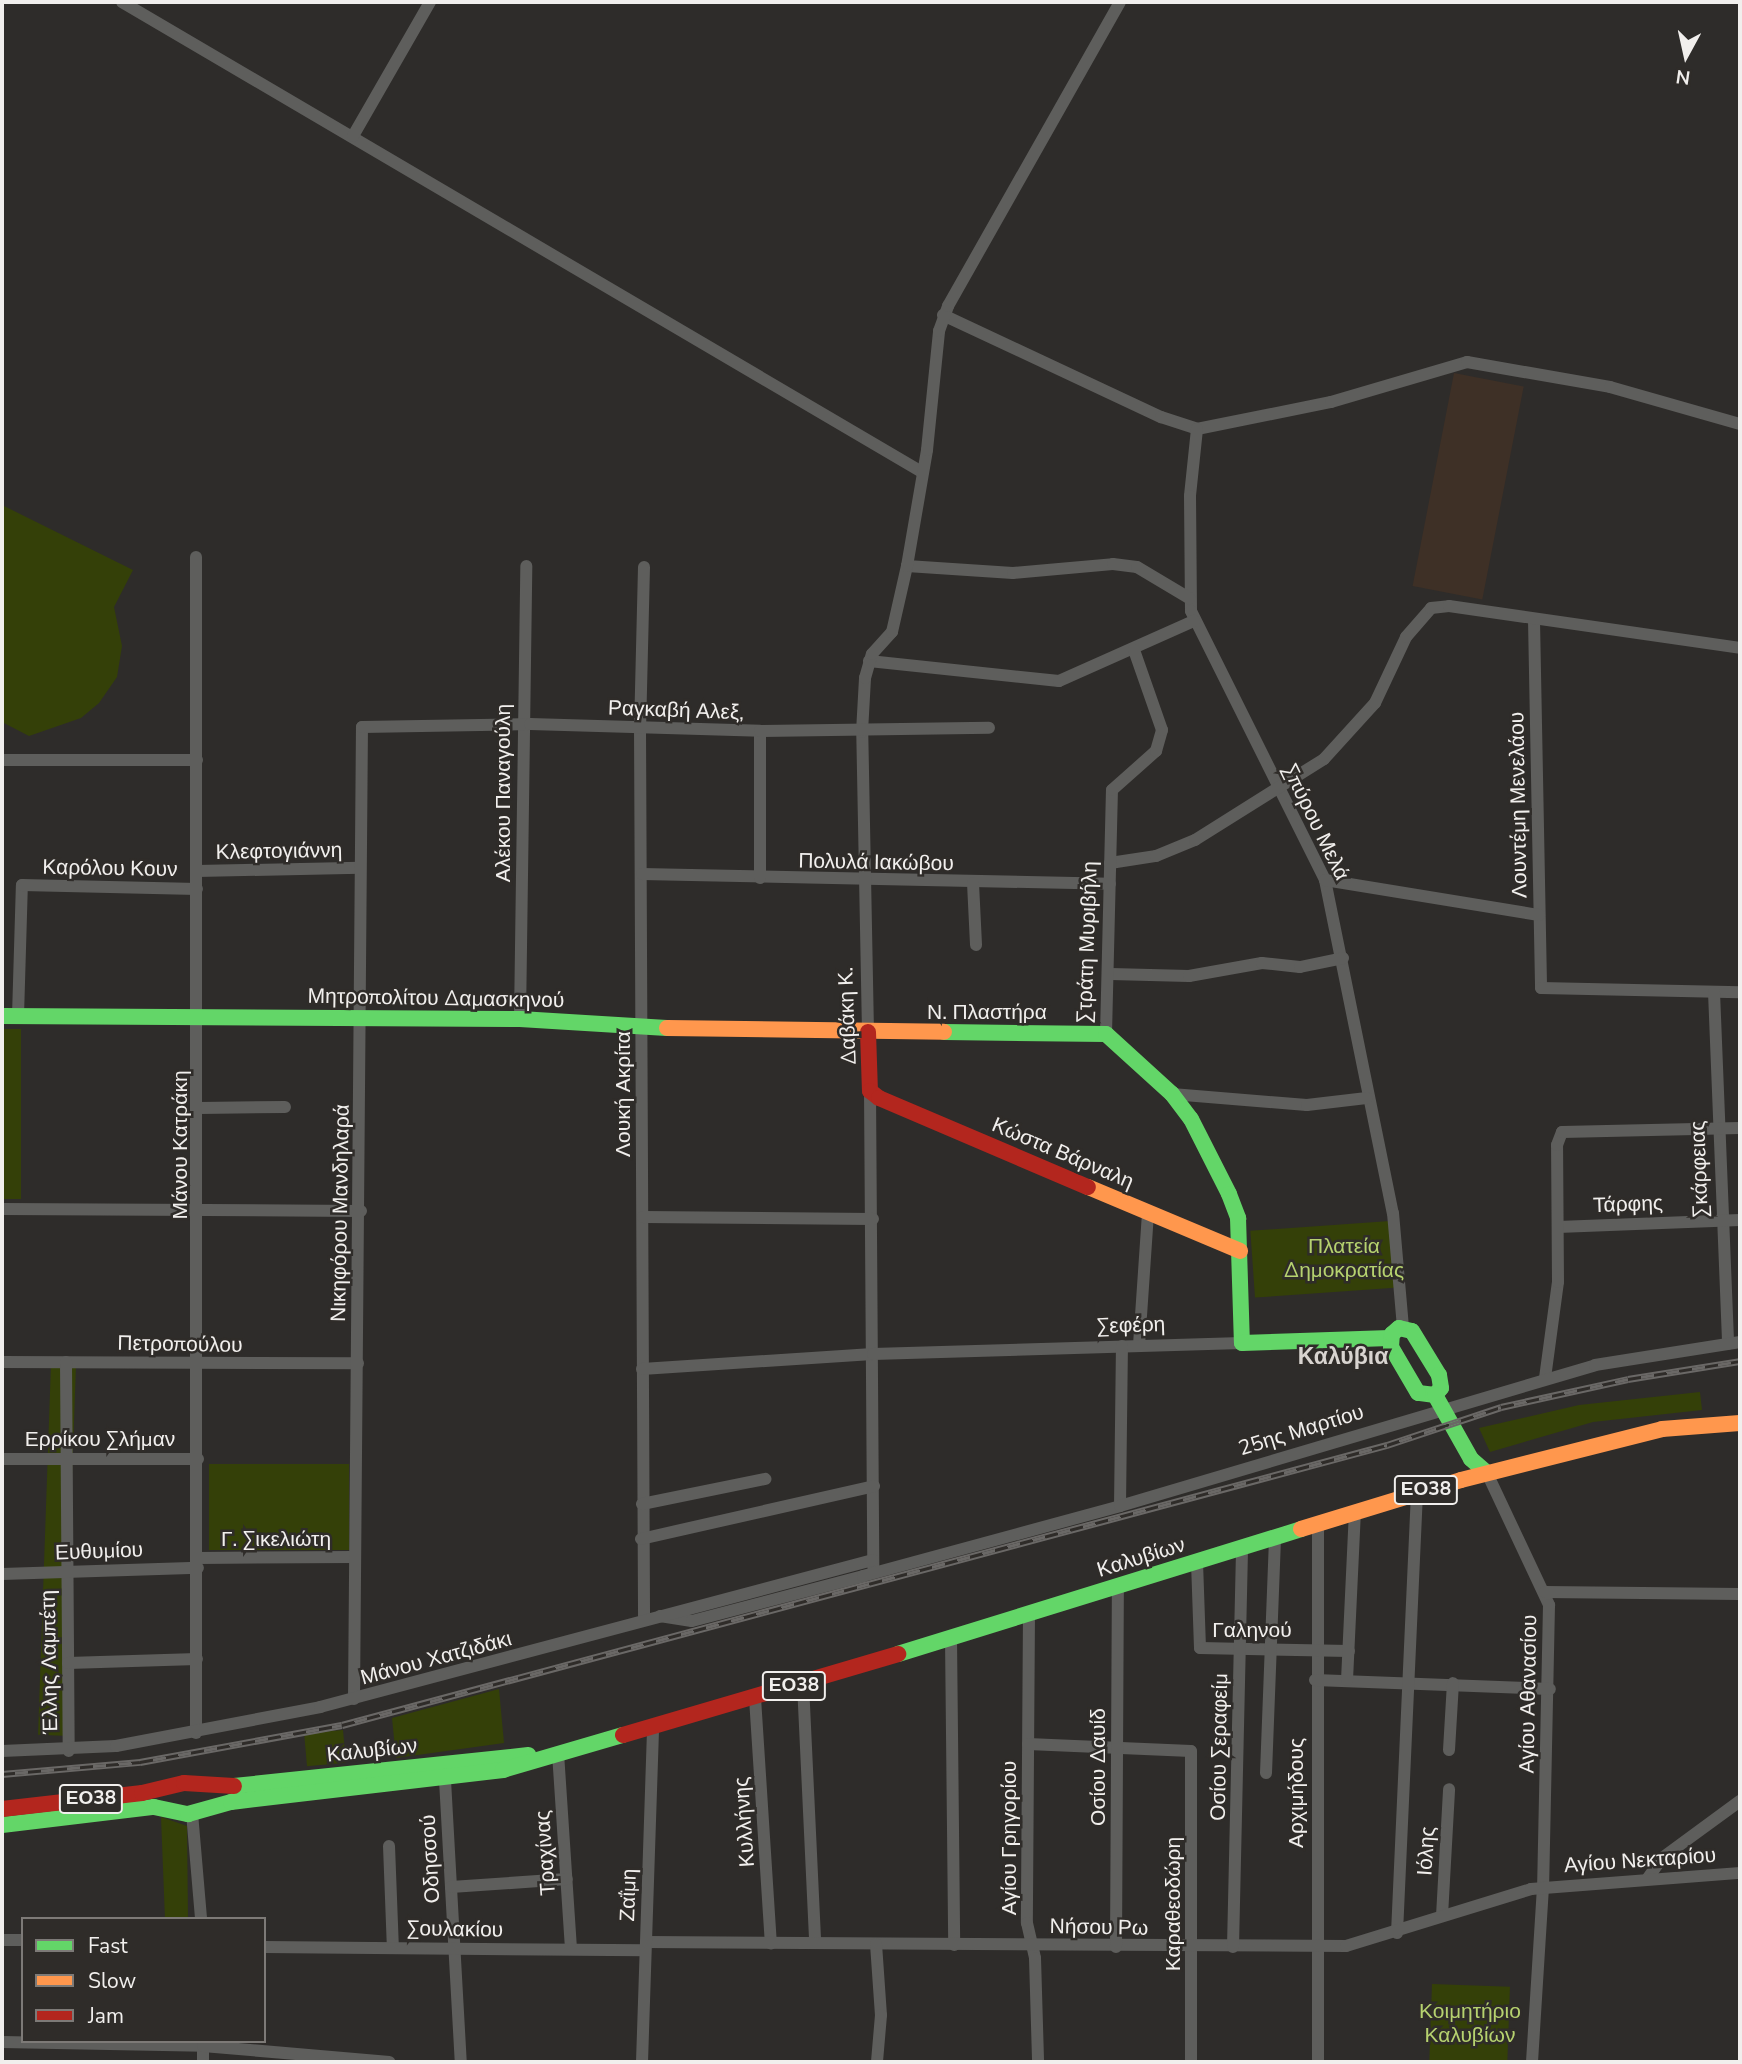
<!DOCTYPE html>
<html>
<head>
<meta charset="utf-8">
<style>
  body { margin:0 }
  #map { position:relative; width:1742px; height:2064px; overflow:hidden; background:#2e2c2a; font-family:"Nunito Sans",sans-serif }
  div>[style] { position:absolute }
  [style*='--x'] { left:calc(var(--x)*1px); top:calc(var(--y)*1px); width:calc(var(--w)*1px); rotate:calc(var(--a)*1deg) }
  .industrial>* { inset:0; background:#3e3026; transform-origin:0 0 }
  .green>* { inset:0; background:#344008; transform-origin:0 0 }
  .street>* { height:12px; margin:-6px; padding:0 6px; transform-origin:6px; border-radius:6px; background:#5e5e5c }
  .fast>* { height:16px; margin:-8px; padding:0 8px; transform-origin:8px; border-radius:8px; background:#63d668 }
  .slow>* { height:16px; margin:-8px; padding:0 8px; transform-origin:8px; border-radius:8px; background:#ff974d }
  .jam>* { height:16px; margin:-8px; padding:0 8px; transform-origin:8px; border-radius:8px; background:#b3261e }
  .rail>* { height:7px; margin-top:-3.5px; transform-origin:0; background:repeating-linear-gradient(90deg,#2f2c29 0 13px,#6a6866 0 26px); box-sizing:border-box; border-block:2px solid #6a6866 }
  span { translate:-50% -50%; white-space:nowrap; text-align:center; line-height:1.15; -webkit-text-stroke:5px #2f2c29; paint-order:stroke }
  .shield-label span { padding:2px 5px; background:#2f2c29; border:2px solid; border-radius:5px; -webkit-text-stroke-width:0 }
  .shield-label { font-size:19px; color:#f1efed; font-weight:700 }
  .street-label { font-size:21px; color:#f1efed }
  .park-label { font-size:21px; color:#b6d26f }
  .neighbourhood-label { font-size:23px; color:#d8d4d0; font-weight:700 }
  .frame { position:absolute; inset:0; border:4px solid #f1efed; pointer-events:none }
  .legend { position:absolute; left:21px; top:1917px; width:245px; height:126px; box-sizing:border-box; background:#2f2c29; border:2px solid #7d7a77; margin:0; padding:9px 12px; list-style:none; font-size:21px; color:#f1efed }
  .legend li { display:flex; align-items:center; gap:14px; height:35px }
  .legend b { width:35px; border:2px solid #7d7a77 }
  .north { position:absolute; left:1651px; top:21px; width:70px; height:70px; -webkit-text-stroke:5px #2f2c29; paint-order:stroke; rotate:188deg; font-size:19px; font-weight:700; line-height:28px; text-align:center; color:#f1efed }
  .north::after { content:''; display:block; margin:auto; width:24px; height:32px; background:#f1efed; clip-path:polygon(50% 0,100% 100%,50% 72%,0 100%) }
</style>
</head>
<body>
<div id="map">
  <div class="industrial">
    <div style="left:1454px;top:373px;width:71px;height:217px;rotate:11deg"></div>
  </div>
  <div class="green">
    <div style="clip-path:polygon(2px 505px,133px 570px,114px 607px,122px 646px,117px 677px,99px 703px,81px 718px,29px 736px,2px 722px)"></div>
    <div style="left:2px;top:1029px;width:19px;height:170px"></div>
    <div style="left:1390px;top:1221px;width:67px;height:140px;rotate:86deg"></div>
    <div style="left:51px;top:1364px;width:25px;height:371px;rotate:2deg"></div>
    <div style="clip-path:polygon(1700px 1392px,1702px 1410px,1593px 1422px,1490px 1452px,1479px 1428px,1579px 1405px)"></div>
    <div style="left:209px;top:1464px;width:140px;height:86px"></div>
    <div style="clip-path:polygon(499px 1689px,504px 1743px,396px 1758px,392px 1718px)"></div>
    <div style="left:343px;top:1730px;width:33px;height:39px;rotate:85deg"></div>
    <div style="clip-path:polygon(161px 1817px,187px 1826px,188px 1919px,165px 1919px)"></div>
    <div style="left:1432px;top:1984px;width:78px;height:78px;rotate:2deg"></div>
  </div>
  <div class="street">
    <div style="--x:122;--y:2;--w:926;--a:30.44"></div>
    <div style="--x:353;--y:136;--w:155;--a:-60.1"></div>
    <div style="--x:943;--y:315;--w:241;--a:25.1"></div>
    <div style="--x:1161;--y:417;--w:38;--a:18"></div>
    <div style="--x:1197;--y:429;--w:137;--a:-11.4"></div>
    <div style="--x:1331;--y:402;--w:142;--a:-16.4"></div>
    <div style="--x:1467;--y:362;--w:145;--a:9.9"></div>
    <div style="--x:1610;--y:387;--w:135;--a:15.9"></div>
    <div style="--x:1197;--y:429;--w:67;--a:96"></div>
    <div style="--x:1190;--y:496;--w:115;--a:89.5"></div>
    <div style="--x:1191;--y:611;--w:301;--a:63.5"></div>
    <div style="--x:1325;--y:880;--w:340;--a:78.5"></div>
    <div style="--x:1393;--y:1213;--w:115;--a:85"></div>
    <div style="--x:907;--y:566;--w:106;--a:3.8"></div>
    <div style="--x:1013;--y:573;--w:100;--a:-5.1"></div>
    <div style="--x:1113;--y:564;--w:24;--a:7"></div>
    <div style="--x:1137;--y:567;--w:61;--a:30.8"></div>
    <div style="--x:644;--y:567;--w:161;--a:91.4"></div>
    <div style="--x:640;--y:728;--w:892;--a:89.74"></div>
    <div style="--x:1534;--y:620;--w:368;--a:88.9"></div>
    <div style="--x:1541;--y:988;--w:199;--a:1.2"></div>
    <div style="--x:869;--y:661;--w:191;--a:6"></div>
    <div style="--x:1059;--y:681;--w:148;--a:-24"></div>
    <div style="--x:2;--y:760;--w:195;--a:0"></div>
    <div style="--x:1110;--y:863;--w:47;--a:-8.7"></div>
    <div style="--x:1156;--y:856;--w:42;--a:-22.3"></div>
    <div style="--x:1195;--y:840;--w:152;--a:-32.1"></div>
    <div style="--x:1324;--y:759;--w:76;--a:-47.7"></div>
    <div style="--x:1375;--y:703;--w:73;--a:-64.8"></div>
    <div style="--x:1406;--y:637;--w:38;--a:-49"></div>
    <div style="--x:1431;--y:608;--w:18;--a:-6"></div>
    <div style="--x:1449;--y:606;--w:294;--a:8.2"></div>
    <div style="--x:197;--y:871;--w:163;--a:-1.1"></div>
    <div style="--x:642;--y:874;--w:468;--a:1.2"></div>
    <div style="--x:760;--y:878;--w:147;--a:-90"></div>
    <div style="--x:1325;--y:880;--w:217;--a:9.3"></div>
    <div style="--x:973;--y:883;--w:62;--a:87.2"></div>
    <div style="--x:1111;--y:974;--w:78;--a:1.5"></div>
    <div style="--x:1189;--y:976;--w:74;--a:-10.1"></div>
    <div style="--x:1262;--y:963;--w:38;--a:6"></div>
    <div style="--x:1300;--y:967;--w:44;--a:-11.8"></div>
    <div style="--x:1714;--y:992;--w:352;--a:87.7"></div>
    <div style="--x:18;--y:1016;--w:131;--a:-88.3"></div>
    <div style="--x:22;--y:885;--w:175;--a:1.3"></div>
    <div style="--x:520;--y:1019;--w:453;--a:-89.2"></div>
    <div style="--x:868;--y:1032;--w:300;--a:-91.1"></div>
    <div style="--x:862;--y:732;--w:54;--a:-86.8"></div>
    <div style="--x:865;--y:678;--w:25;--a:-74"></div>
    <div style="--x:872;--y:654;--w:30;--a:-48"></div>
    <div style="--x:892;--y:632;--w:68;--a:-77.2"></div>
    <div style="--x:907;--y:566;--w:118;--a:-80.2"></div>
    <div style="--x:927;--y:450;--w:120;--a:-84.2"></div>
    <div style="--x:939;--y:331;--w:27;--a:-70"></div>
    <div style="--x:948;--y:306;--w:349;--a:-60.5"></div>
    <div style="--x:1106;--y:1034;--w:244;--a:-88.6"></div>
    <div style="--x:1112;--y:790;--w:59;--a:-41.6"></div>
    <div style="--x:1156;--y:751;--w:22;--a:-74"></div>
    <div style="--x:1162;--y:730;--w:85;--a:-109.3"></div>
    <div style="--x:870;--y:1091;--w:476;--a:89.6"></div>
    <div style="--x:1172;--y:1094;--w:135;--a:4.7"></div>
    <div style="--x:1307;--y:1105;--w:60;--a:-6.7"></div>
    <div style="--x:199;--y:1108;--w:86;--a:-0.7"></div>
    <div style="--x:2;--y:1209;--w:359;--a:0.3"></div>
    <div style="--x:643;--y:1217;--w:230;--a:0.5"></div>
    <div style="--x:1558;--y:1227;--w:182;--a:-2.2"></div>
    <div style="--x:1139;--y:1345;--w:133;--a:-86.1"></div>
    <div style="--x:2;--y:1362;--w:356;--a:0.2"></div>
    <div style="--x:66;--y:1362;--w:389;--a:89.6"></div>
    <div style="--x:642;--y:1369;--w:231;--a:-3.7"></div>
    <div style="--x:873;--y:1354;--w:369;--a:-1.7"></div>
    <div style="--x:1545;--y:1378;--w:97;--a:-82.3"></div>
    <div style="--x:1558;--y:1282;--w:137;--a:-90.4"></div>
    <div style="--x:1557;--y:1145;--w:14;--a:-69"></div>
    <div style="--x:1562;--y:1132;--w:178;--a:-1.3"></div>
    <div style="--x:2;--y:1459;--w:196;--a:0"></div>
    <div style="--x:1487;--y:1473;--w:146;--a:64.8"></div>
    <div style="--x:1549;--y:1605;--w:282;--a:91.2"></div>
    <div style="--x:1543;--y:1887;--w:175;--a:93.6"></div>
    <div style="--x:642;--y:1504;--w:126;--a:-11.5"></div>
    <div style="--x:1120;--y:1506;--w:160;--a:-89.3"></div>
    <div style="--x:1318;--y:1524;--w:538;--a:90"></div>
    <div style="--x:641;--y:1539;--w:239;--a:-12.8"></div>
    <div style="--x:198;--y:1558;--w:156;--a:-0.4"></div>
    <div style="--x:1197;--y:1562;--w:86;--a:88"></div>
    <div style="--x:1200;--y:1648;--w:149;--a:1.2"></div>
    <div style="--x:2;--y:1574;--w:196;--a:-1.8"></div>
    <div style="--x:1545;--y:1592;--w:195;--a:0.6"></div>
    <div style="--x:1029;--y:1613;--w:310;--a:90.4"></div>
    <div style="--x:1027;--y:1923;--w:36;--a:77"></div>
    <div style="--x:1035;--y:1958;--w:104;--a:88.3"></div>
    <div style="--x:660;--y:1616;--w:32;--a:9"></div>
    <div style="--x:692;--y:1621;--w:177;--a:-14.7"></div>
    <div style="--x:863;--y:1576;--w:266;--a:-15.2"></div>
    <div style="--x:1120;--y:1506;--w:495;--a:-16.5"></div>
    <div style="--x:1595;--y:1365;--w:147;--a:-9"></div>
    <div style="--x:951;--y:1638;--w:307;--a:89.4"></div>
    <div style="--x:68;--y:1663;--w:129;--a:-1.8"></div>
    <div style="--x:1315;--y:1680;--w:235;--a:2.2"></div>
    <div style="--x:1347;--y:1680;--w:168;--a:-87.3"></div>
    <div style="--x:803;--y:1684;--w:259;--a:87.3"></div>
    <div style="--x:755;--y:1698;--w:246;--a:86.3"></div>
    <div style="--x:354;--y:1699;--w:972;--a:-89.53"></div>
    <div style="--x:362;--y:727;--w:168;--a:-1"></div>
    <div style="--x:530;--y:724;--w:230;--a:1.7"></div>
    <div style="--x:760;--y:731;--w:229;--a:-0.8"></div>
    <div style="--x:196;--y:1733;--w:1176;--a:-90"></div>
    <div style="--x:1028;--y:1744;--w:163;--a:2.5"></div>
    <div style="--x:1191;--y:1751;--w:311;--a:90"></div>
    <div style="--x:1449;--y:1750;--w:67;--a:-86.6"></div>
    <div style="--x:2;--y:1751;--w:114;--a:-2.5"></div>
    <div style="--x:116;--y:1746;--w:208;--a:-10.8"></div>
    <div style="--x:320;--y:1707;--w:572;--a:-14.89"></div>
    <div style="--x:558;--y:1753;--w:196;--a:86.2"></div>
    <div style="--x:1266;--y:1773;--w:235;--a:-87.8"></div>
    <div style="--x:445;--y:1780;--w:282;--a:86.8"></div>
    <div style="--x:192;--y:1813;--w:106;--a:85.1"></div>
    <div style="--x:389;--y:1846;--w:102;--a:87.8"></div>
    <div style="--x:1648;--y:1878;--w:24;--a:-55"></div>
    <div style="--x:1662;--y:1858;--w:97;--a:-36.2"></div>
    <div style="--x:451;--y:1887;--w:116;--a:-3.9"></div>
    <div style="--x:1442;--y:1916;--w:127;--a:-86.8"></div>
    <div style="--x:1397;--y:1933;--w:440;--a:-87.4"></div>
    <div style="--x:2;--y:1940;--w:21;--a:0"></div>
    <div style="--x:646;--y:1942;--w:700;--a:0.33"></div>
    <div style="--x:1346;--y:1946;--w:194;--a:-17.1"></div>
    <div style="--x:1531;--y:1889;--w:210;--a:-4.4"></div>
    <div style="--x:876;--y:1944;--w:71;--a:86"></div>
    <div style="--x:881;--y:2015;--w:47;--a:94.9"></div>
    <div style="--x:264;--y:1947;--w:381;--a:0.5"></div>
    <div style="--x:1116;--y:1947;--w:361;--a:-89.7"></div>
    <div style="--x:1233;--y:1947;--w:399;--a:-88.7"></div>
    <div style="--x:203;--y:2041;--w:21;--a:90"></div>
    <div style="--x:2;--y:2042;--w:201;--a:1.1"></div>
    <div style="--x:203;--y:2046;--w:187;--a:4.9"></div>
    <div style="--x:642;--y:2062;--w:333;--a:-88.1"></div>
  </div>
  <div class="fast">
    <div style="--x:2;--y:1016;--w:518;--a:0.33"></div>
    <div style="--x:520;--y:1019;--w:147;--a:3.5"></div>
    <div style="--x:944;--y:1032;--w:162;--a:0.7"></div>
    <div style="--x:1106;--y:1034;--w:89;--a:42.3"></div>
    <div style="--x:1172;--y:1094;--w:31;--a:53"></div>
    <div style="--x:1191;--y:1119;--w:84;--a:63.1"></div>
    <div style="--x:1229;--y:1194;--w:26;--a:69"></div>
    <div style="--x:1238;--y:1218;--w:125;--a:88.2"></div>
    <div style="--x:1242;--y:1343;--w:148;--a:-1.9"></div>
    <div style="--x:1399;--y:1328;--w:13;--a:13"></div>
    <div style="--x:1412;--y:1331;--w:52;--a:58.5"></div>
    <div style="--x:1439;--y:1375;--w:13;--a:81"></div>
    <div style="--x:1441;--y:1388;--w:9;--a:131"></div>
    <div style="--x:1435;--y:1395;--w:17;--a:-173"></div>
    <div style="--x:1418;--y:1393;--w:53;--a:-120.4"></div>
    <div style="--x:1391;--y:1347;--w:13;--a:-86"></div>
    <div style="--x:1392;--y:1334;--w:9;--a:-41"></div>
    <div style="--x:1435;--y:1395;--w:73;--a:60.6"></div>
    <div style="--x:1471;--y:1459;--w:21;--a:41"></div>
    <div style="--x:898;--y:1654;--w:422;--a:-17.2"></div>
    <div style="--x:234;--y:1786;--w:296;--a:-6"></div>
    <div style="--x:2;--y:1825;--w:153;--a:-6.8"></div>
    <div style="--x:154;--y:1807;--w:35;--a:12"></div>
    <div style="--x:188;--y:1814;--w:45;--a:-15.6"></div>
    <div style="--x:231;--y:1802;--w:274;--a:-6.7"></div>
    <div style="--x:503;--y:1770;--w:125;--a:-16.3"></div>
  </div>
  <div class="slow">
    <div style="--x:667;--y:1028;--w:277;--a:0.8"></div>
    <div style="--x:1088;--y:1187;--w:165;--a:22.8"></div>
    <div style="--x:1301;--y:1529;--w:167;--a:-17"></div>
    <div style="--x:1461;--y:1480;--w:207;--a:-14.2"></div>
    <div style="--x:1662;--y:1429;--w:78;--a:-4.4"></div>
  </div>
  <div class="jam">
    <div style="--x:868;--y:1032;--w:59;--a:88.1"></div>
    <div style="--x:870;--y:1091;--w:11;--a:38"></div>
    <div style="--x:879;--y:1098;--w:227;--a:23.1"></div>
    <div style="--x:623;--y:1735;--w:287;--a:-16.4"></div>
    <div style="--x:2;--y:1809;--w:141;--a:-6.5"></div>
    <div style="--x:142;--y:1793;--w:43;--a:-13.4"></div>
    <div style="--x:184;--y:1783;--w:50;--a:3.4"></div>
  </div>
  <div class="rail">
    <div style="--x:2;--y:1774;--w:139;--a:-5"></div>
    <div style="--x:140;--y:1762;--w:205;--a:-10.4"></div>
    <div style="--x:342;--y:1725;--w:1082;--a:-15"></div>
    <div style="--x:1387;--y:1445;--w:120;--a:-18.4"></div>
    <div style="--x:1501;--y:1407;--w:130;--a:-12.4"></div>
    <div style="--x:1628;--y:1379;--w:113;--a:-9.1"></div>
  </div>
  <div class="shield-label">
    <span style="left:1426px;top:1490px">ΕΟ38</span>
    <span style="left:794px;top:1686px">ΕΟ38</span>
    <span style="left:91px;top:1799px">ΕΟ38</span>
  </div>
  <div class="street-label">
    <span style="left:676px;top:710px;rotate:2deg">Ραγκαβή Αλεξ,</span>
    <span style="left:503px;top:793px;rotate:-90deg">Αλέκου Παναγούλη</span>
    <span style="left:1518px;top:805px;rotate:-91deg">Λουντέμη Μενελάου</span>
    <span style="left:1316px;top:822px;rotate:64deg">Σπύρου Μελά</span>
    <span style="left:279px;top:851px;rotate:-1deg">Κλεφτογιάννη</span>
    <span style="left:876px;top:862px;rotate:1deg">Πολυλά Ιακώβου</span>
    <span style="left:110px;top:868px;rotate:1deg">Καρόλου Κουν</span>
    <span style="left:1087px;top:942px;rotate:-88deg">Στράτη Μυριβήλη</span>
    <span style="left:436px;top:998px;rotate:1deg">Μητροπολίτου Δαμασκηνού</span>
    <span style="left:987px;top:1012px">Ν. Πλαστήρα</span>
    <span style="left:847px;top:1016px;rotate:-92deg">Δαβάκη Κ.</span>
    <span style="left:623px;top:1094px;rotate:-90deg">Λουκή Ακρίτα</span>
    <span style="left:180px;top:1145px;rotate:-90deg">Μάνου Κατράκη</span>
    <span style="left:1063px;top:1153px;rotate:23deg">Κώστα Βάρναλη</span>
    <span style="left:1699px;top:1169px;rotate:-92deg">Σκάρφειας</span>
    <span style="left:1628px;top:1204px;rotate:-2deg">Τάρφης</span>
    <span style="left:340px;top:1213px;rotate:-89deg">Νικηφόρου Μανδηλαρά</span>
    <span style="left:1131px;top:1325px;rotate:-2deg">Σεφέρη</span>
    <span style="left:180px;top:1344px;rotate:1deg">Πετροπούλου</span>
    <span style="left:1301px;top:1430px;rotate:-17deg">25ης Μαρτίου</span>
    <span style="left:100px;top:1439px">Ερρίκου Σλήμαν</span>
    <span style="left:276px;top:1539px">Γ. Σικελιώτη</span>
    <span style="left:99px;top:1551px;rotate:-2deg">Ευθυμίου</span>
    <span style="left:1141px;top:1557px;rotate:-17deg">Καλυβίων</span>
    <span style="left:1252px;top:1630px">Γαληνού</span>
    <span style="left:436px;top:1658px;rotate:-15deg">Μάνου Χατζιδάκι</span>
    <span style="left:49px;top:1662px;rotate:-91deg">Έλλης Λαμπέτη</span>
    <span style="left:1528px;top:1694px;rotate:-89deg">Αγίου Αθανασίου</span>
    <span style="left:1219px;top:1747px;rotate:-89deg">Οσίου Σεραφείμ</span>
    <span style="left:372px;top:1750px;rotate:-6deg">Καλυβίων</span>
    <span style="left:1098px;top:1767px;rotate:-90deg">Οσίου Δαυίδ</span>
    <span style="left:1296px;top:1793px;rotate:-90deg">Αρχιμήδους</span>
    <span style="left:744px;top:1822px;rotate:-94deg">Κυλλήνης</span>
    <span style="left:1009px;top:1838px;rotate:-90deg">Αγίου Γρηγορίου</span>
    <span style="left:1426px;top:1851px;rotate:-86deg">Ιόλης</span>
    <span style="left:545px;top:1853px;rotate:-94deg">Τραχίνας</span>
    <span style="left:430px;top:1859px;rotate:-93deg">Οδησσού</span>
    <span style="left:1640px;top:1860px;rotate:-4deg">Αγίου Νεκταρίου</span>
    <span style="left:628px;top:1895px;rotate:-88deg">Ζαΐμη</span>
    <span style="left:1173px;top:1904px;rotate:-90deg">Καραθεοδώρη</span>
    <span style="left:1099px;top:1927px;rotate:1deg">Νήσου Ρω</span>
    <span style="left:455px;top:1929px;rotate:1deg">Σουλακίου</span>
  </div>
  <div class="park-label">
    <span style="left:1344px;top:1258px">Πλατεία<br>Δημοκρατίας</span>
    <span style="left:1470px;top:2023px">Κοιμητήριο<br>Καλυβίων</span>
  </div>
  <div class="neighbourhood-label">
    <span style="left:1343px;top:1357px">Καλύβια</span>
  </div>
  <div class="frame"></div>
  <ul class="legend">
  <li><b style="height:9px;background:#63d668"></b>Fast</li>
  <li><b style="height:9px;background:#ff974d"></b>Slow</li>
  <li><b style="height:9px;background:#b3261e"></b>Jam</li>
  </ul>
  <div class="north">N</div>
</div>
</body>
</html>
